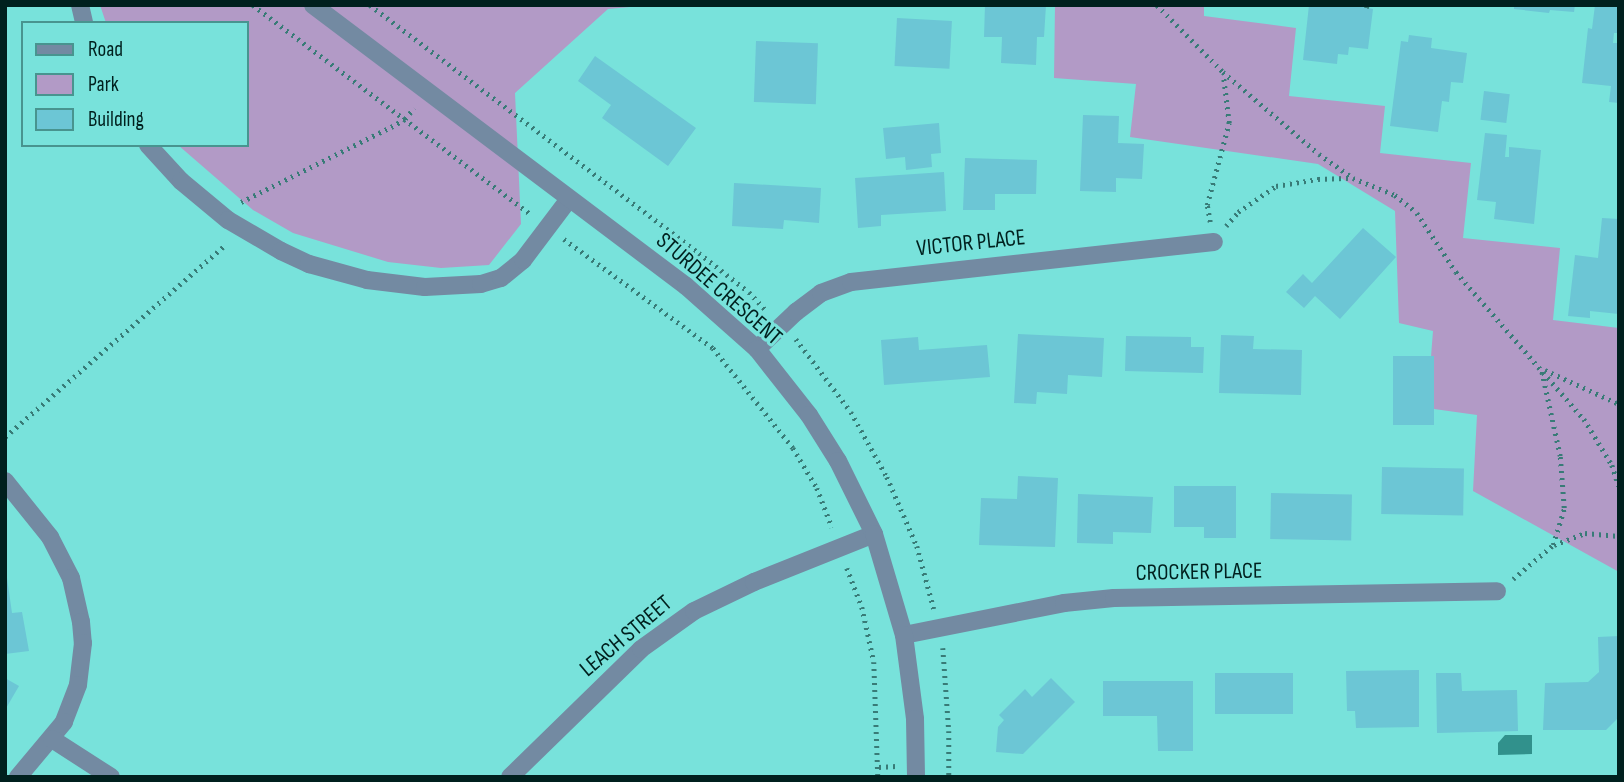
<!DOCTYPE html>
<html>
<head>
<meta charset="utf-8">
<style>
  body { margin:0 }
  #map { position:relative; width:1624px; height:782px; overflow:hidden; background:#78e2db; font-family:"Sofia Sans Condensed",sans-serif }
  div>[style] { position:absolute }
  [style*='--x'] { left:calc(var(--x)*1px); top:calc(var(--y)*1px); width:calc(var(--w)*1px); rotate:calc(var(--a)*1deg) }
  .green>* { inset:0; background:#b29ac6 }
  .water>* { inset:0; background:#31918c }
  .building>* { inset:0; background:#6cc6d5; transform-origin:0 0 }
  .path>* { height:4.5px; margin-top:-2.25px; transform-origin:0; background:repeating-linear-gradient(90deg,#387b77 0 2px,transparent 0 7px) }
  .minor>* { height:18px; margin:-9px; padding:0 9px; transform-origin:9px; border-radius:9px; background:#738aa2 }
  .tertiary>* { height:18px; margin:-9px; padding:0 9px; transform-origin:9px; border-radius:9px; background:#738aa2 }
  span { translate:-50% -50%; white-space:nowrap; text-align:center; line-height:1.15; -webkit-text-stroke:6px #78e2db; paint-order:stroke }
  .street-label { font-size:23px; color:#00201e }
  .frame { position:absolute; inset:0; border:7px solid #00201e; pointer-events:none }
  .legend { position:absolute; left:21px; top:21px; width:228px; height:126px; box-sizing:border-box; background:#78e2db; border:2px solid #48948f; margin:0; padding:9px 12px; list-style:none; font-size:21px; color:#00201e }
  .legend li { display:flex; align-items:center; gap:14px; height:35px }
  .legend b { width:35px; border:2px solid #48948f }
</style>
</head>
<body>
<div id="map">
  <div class="green">
    <div style="clip-path:polygon(100px 5px,652px 5px,608px 9px,515px 93px,521px 224px,489px 265px,441px 268px,388px 262px,293px 233px,253px 210px,178px 145px,247px 145px,247px 23px,106px 23px)"></div>
    <div style="clip-path:polygon(1055px 5px,1204px 5px,1204px 16px,1296px 28px,1289px 96px,1385px 106px,1380px 153px,1471px 163px,1463px 238px,1560px 248px,1553px 320px,1619px 328px,1619px 572px,1473px 491px,1477px 415px,1427px 408px,1433px 331px,1399px 323px,1395px 211px,1318px 164px,1130px 137px,1136px 84px,1054px 78px)"></div>
  </div>
  <div class="water">
    <div style="clip-path:polygon(1505px 735px,1532px 735px,1532px 754px,1498px 755px,1498px 743px)"></div>
  </div>
  <div class="building">
    <div style="clip-path:polygon(985px 5px,1046px 5px,1044px 37px,1037px 37px,1036px 65px,1001px 63px,1002px 37px,984px 37px)"></div>
    <div style="clip-path:polygon(1309px 5px,1353px 5px,1373px 9px,1368px 49px,1349px 47px,1348px 55px,1338px 54px,1337px 64px,1303px 60px)"></div>
    <div style="clip-path:polygon(1514px 5px,1575px 5px,1574px 12px,1550px 10px,1549px 13px,1514px 9px)"></div>
    <div style="clip-path:polygon(1595px 5px,1619px 5px,1619px 33px,1614px 33px,1613px 43px,1619px 43px,1619px 103px,1609px 102px,1611px 86px,1582px 83px,1588px 28px,1592px 29px)"></div>
    <div style="left:897px;top:18px;width:55px;height:48px;rotate:3deg"></div>
    <div style="clip-path:polygon(1409px 35px,1432px 38px,1431px 48px,1467px 53px,1463px 83px,1451px 82px,1449px 102px,1442px 101px,1438px 132px,1390px 126px,1401px 41px,1408px 42px)"></div>
    <div style="left:756px;top:41px;width:62px;height:61px;rotate:2deg"></div>
    <div style="clip-path:polygon(595px 56px,696px 128px,668px 166px,602px 118px,611px 105px,578px 81px)"></div>
    <div style="left:1484px;top:91px;width:26px;height:29px;rotate:7deg"></div>
    <div style="clip-path:polygon(1083px 115px,1119px 116px,1118px 143px,1144px 144px,1142px 179px,1116px 178px,1116px 192px,1080px 191px)"></div>
    <div style="clip-path:polygon(939px 123px,941px 153px,931px 154px,932px 167px,906px 170px,905px 157px,886px 159px,883px 128px)"></div>
    <div style="clip-path:polygon(1485px 133px,1507px 135px,1505px 157px,1509px 157px,1509px 147px,1541px 150px,1534px 224px,1494px 219px,1496px 202px,1477px 200px)"></div>
    <div style="clip-path:polygon(965px 158px,1037px 160px,1036px 194px,995px 194px,995px 210px,963px 210px)"></div>
    <div style="clip-path:polygon(944px 172px,946px 211px,881px 215px,881px 226px,858px 228px,855px 178px)"></div>
    <div style="clip-path:polygon(734px 183px,821px 188px,819px 223px,784px 220px,783px 229px,732px 226px)"></div>
    <div style="clip-path:polygon(1602px 218px,1619px 219px,1619px 314px,1590px 311px,1590px 318px,1568px 316px,1575px 255px,1598px 258px)"></div>
    <div style="clip-path:polygon(1363px 228px,1396px 257px,1340px 319px,1315px 296px,1304px 308px,1286px 292px,1303px 274px,1312px 283px)"></div>
    <div style="clip-path:polygon(1018px 334px,1104px 338px,1102px 377px,1068px 375px,1067px 394px,1037px 392px,1036px 404px,1014px 403px)"></div>
    <div style="clip-path:polygon(1221px 335px,1254px 336px,1253px 349px,1302px 350px,1301px 395px,1219px 393px)"></div>
    <div style="clip-path:polygon(1126px 336px,1191px 337px,1191px 347px,1204px 347px,1203px 373px,1125px 371px)"></div>
    <div style="clip-path:polygon(918px 337px,919px 350px,987px 345px,990px 377px,884px 385px,881px 340px)"></div>
    <div style="left:1393px;top:356px;width:41px;height:69px"></div>
    <div style="left:1382px;top:467px;width:82px;height:47px;rotate:1deg"></div>
    <div style="clip-path:polygon(1018px 476px,1058px 478px,1055px 547px,979px 545px,981px 498px,1017px 499px)"></div>
    <div style="clip-path:polygon(1174px 486px,1236px 486px,1236px 538px,1204px 538px,1204px 527px,1174px 527px)"></div>
    <div style="left:1271px;top:493px;width:81px;height:46px;rotate:1deg"></div>
    <div style="clip-path:polygon(1078px 494px,1153px 497px,1151px 533px,1113px 532px,1113px 544px,1077px 543px)"></div>
    <div style="clip-path:polygon(7px 578px,12px 613px,22px 612px,29px 651px,5px 654px)"></div>
    <div style="clip-path:polygon(1619px 636px,1619px 717px,1606px 730px,1543px 730px,1545px 683px,1588px 682px,1599px 672px,1598px 637px)"></div>
    <div style="clip-path:polygon(1419px 670px,1419px 727px,1356px 728px,1355px 711px,1347px 711px,1346px 671px)"></div>
    <div style="left:1293px;top:673px;width:41px;height:78px;rotate:90deg"></div>
    <div style="clip-path:polygon(1436px 673px,1461px 673px,1462px 691px,1517px 690px,1518px 731px,1437px 733px)"></div>
    <div style="clip-path:polygon(5px 678px,19px 686px,5px 710px)"></div>
    <div style="clip-path:polygon(1051px 678px,1075px 702px,1023px 754px,996px 752px,998px 727px,1004px 720px,999px 715px,1025px 689px,1032px 697px)"></div>
    <div style="clip-path:polygon(1103px 681px,1193px 681px,1193px 751px,1158px 751px,1157px 716px,1103px 716px)"></div>
  </div>
  <div class="path">
    <div style="--x:253;--y:5;--w:349;--a:37"></div>
    <div style="--x:370;--y:5;--w:412;--a:37"></div>
    <div style="--x:699;--y:253;--w:63;--a:38"></div>
    <div style="--x:749;--y:292;--w:26;--a:47"></div>
    <div style="--x:1157;--y:5;--w:94;--a:45.4"></div>
    <div style="--x:1223;--y:72;--w:126;--a:40.5"></div>
    <div style="--x:1319;--y:154;--w:42;--a:35.2"></div>
    <div style="--x:1353;--y:178;--w:45;--a:22"></div>
    <div style="--x:1395;--y:195;--w:28;--a:39"></div>
    <div style="--x:1417;--y:213;--w:71;--a:56.5"></div>
    <div style="--x:1456;--y:272;--w:195;--a:49"></div>
    <div style="--x:1584;--y:419;--w:54;--a:58.7"></div>
    <div style="--x:1612;--y:465;--w:22;--a:72"></div>
    <div style="--x:1366;--y:8;--w:3;--a:-72"></div>
    <div style="--x:241;--y:202;--w:168;--a:-26.6"></div>
    <div style="--x:391;--y:127;--w:16;--a:-30"></div>
    <div style="--x:405;--y:119;--w:14;--a:-51"></div>
    <div style="--x:1210;--y:222;--w:17;--a:-100"></div>
    <div style="--x:1207;--y:205;--w:85;--a:-75"></div>
    <div style="--x:1229;--y:123;--w:49;--a:-97"></div>
    <div style="--x:1226;--y:226;--w:18;--a:-49"></div>
    <div style="--x:1238;--y:212;--w:46;--a:-34.4"></div>
    <div style="--x:1276;--y:186;--w:43;--a:-9.5"></div>
    <div style="--x:1318;--y:179;--w:34;--a:-2"></div>
    <div style="--x:564;--y:239;--w:185;--a:36.2"></div>
    <div style="--x:713;--y:348;--w:128;--a:51.3"></div>
    <div style="--x:793;--y:448;--w:47;--a:59"></div>
    <div style="--x:817;--y:488;--w:42;--a:69"></div>
    <div style="--x:796;--y:339;--w:91;--a:53"></div>
    <div style="--x:851;--y:412;--w:74;--a:61"></div>
    <div style="--x:887;--y:477;--w:75;--a:66.5"></div>
    <div style="--x:917;--y:546;--w:65;--a:74.9"></div>
    <div style="--x:1545;--y:370;--w:81;--a:24.7"></div>
    <div style="--x:5;--y:437;--w:293;--a:-41.1"></div>
    <div style="--x:1554;--y:545;--w:33;--a:-21"></div>
    <div style="--x:1585;--y:533;--w:34;--a:5"></div>
    <div style="--x:847;--y:568;--w:42;--a:69"></div>
    <div style="--x:862;--y:607;--w:56;--a:77.7"></div>
    <div style="--x:874;--y:662;--w:115;--a:88"></div>
    <div style="--x:1513;--y:579;--w:52;--a:-40.4"></div>
    <div style="--x:1553;--y:545;--w:39;--a:-73"></div>
    <div style="--x:1564;--y:508;--w:52;--a:-94.4"></div>
    <div style="--x:1560;--y:456;--w:89;--a:-102.3"></div>
    <div style="--x:943;--y:648;--w:83;--a:85.9"></div>
    <div style="--x:949;--y:731;--w:46;--a:90"></div>
    <div style="--x:879;--y:767;--w:17;--a:-3"></div>
  </div>
  <div class="minor">
    <div style="--x:80;--y:5;--w:18;--a:77"></div>
    <div style="--x:148;--y:145;--w:49;--a:47.5"></div>
    <div style="--x:181;--y:181;--w:61;--a:39.7"></div>
    <div style="--x:228;--y:220;--w:61;--a:30.3"></div>
    <div style="--x:281;--y:251;--w:31;--a:25"></div>
    <div style="--x:309;--y:264;--w:60;--a:15.4"></div>
    <div style="--x:367;--y:280;--w:58;--a:6.9"></div>
    <div style="--x:425;--y:287;--w:56;--a:-3.1"></div>
    <div style="--x:481;--y:284;--w:21;--a:-17"></div>
    <div style="--x:501;--y:278;--w:28;--a:-39"></div>
    <div style="--x:523;--y:260;--w:76;--a:-53"></div>
    <div style="--x:757;--y:349;--w:54;--a:-43.5"></div>
    <div style="--x:796;--y:312;--w:31;--a:-37"></div>
    <div style="--x:821;--y:293;--w:32;--a:-20"></div>
    <div style="--x:851;--y:282;--w:365;--a:-6.3"></div>
    <div style="--x:5;--y:481;--w:72;--a:51.2"></div>
    <div style="--x:50;--y:537;--w:46;--a:62.9"></div>
    <div style="--x:71;--y:578;--w:45;--a:77.2"></div>
    <div style="--x:81;--y:622;--w:21;--a:85"></div>
    <div style="--x:83;--y:643;--w:42;--a:96.8"></div>
    <div style="--x:78;--y:685;--w:40;--a:111"></div>
    <div style="--x:64;--y:722;--w:72;--a:129.9"></div>
    <div style="--x:904;--y:635;--w:163;--a:-11.3"></div>
    <div style="--x:1064;--y:603;--w:50;--a:-5.7"></div>
    <div style="--x:1114;--y:598;--w:383;--a:-1"></div>
    <div style="--x:52;--y:739;--w:70;--a:32.8"></div>
    <div style="--x:510;--y:777;--w:183;--a:-44.3"></div>
    <div style="--x:641;--y:649;--w:65;--a:-35.6"></div>
    <div style="--x:694;--y:611;--w:67;--a:-25.8"></div>
    <div style="--x:754;--y:582;--w:129;--a:-21.8"></div>
  </div>
  <div class="tertiary">
    <div style="--x:313;--y:5;--w:467;--a:37"></div>
    <div style="--x:686;--y:286;--w:95;--a:41.6"></div>
    <div style="--x:757;--y:349;--w:84;--a:51.8"></div>
    <div style="--x:809;--y:415;--w:54;--a:57.8"></div>
    <div style="--x:838;--y:461;--w:81;--a:63.7"></div>
    <div style="--x:874;--y:534;--w:105;--a:73.5"></div>
    <div style="--x:904;--y:635;--w:85;--a:82.5"></div>
    <div style="--x:915;--y:719;--w:58;--a:89"></div>
  </div>
  <div class="street-label">
    <span style="left:971px;top:243px;rotate:-6deg">VICTOR PLACE</span>
    <span style="left:719px;top:289px;rotate:41deg">STURDEE CRESCENT</span>
    <span style="left:1199px;top:572px;rotate:-1deg">CROCKER PLACE</span>
    <span style="left:626px;top:636px;rotate:-40deg">LEACH STREET</span>
  </div>
  <div class="frame"></div>
  <ul class="legend">
  <li><b style="height:9px;background:#738aa2"></b>Road</li>
  <li><b style="height:19px;background:#b29ac6"></b>Park</li>
  <li><b style="height:19px;background:#6cc6d5"></b>Building</li>
  </ul>
</div>
</body>
</html>
